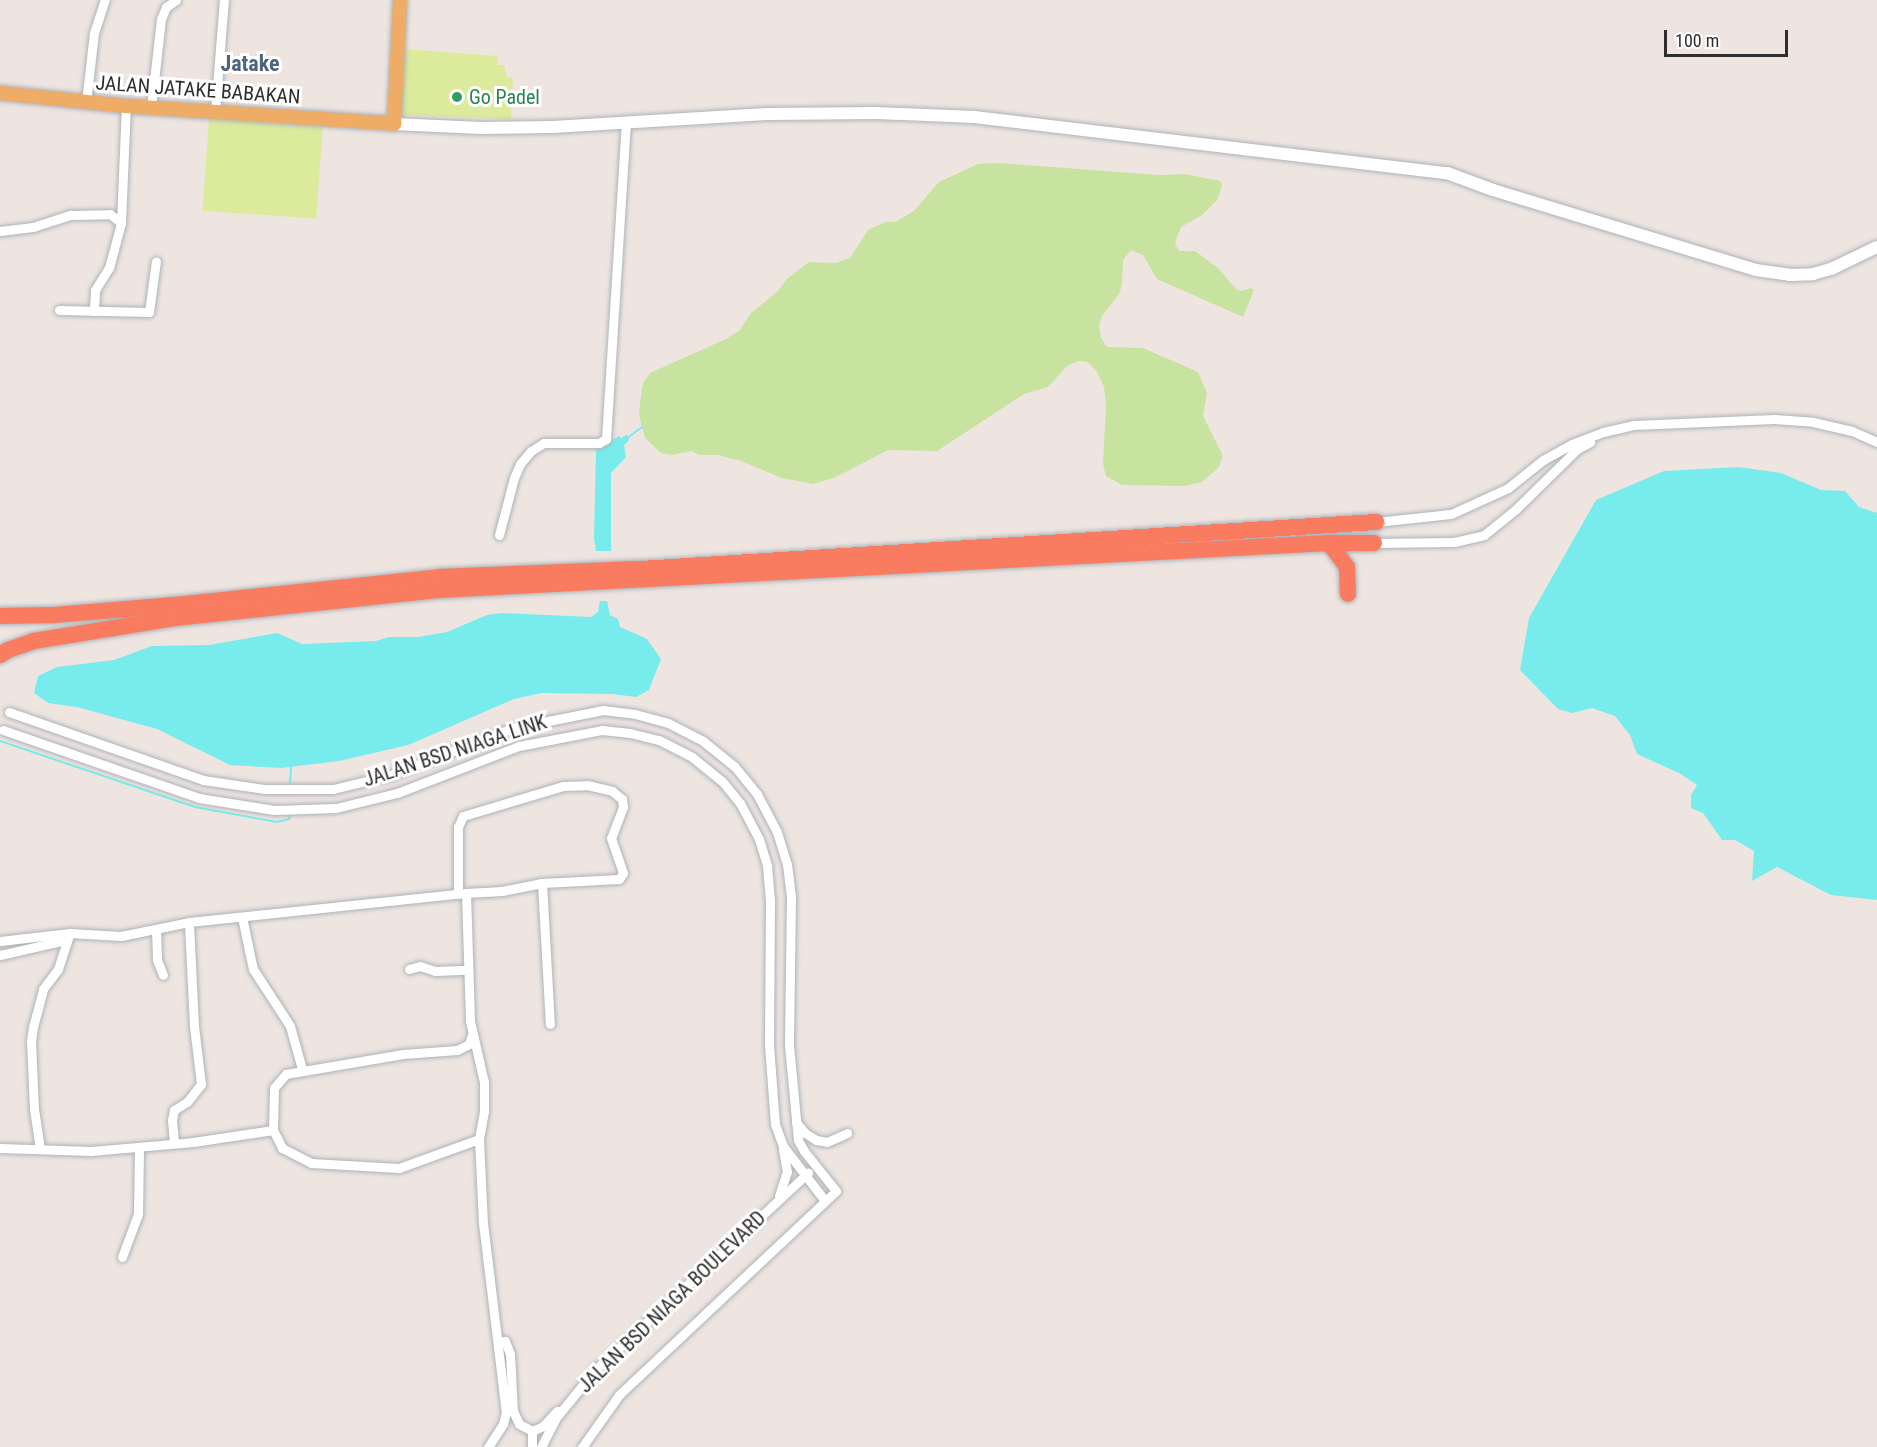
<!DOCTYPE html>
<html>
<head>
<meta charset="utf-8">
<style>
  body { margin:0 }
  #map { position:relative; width:1877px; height:1447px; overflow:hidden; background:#eee5e1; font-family:"Roboto Condensed",sans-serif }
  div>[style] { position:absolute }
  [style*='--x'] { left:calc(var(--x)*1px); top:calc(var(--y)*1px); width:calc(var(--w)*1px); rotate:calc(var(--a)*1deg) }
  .green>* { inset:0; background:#c8e3a0 }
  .pitch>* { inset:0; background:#dcea9c; transform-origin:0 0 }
  .water>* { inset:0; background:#78ebed }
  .stream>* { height:2px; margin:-1px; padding:0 1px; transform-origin:1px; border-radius:1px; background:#78ebed }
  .roads { filter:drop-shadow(0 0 2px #aeb3b9) drop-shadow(0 0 2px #aeb3b9) }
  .minor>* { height:9px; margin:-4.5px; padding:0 4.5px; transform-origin:4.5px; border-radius:4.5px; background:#fff }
  .secondary>* { height:12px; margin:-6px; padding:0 6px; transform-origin:6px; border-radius:6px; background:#fff }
  .primary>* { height:14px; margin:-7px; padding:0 7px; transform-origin:7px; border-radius:7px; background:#eeac67 }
  .motorway>* { height:16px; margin:-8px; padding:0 8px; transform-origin:8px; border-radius:8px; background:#fa7c60 }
  .dots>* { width:16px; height:16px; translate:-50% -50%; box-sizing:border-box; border:3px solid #fff; border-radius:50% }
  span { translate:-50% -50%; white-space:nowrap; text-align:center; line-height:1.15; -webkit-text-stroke:6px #fff; paint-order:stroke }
  .street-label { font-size:20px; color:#2e2e2e }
  .leisure-label { font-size:20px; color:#27864d }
  .left { translate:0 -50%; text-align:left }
  .quarter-label { font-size:22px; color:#4e637e; font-weight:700 }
  .scale { position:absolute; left:1664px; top:30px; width:124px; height:27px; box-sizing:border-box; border:3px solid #2e2e2e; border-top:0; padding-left:8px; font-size:18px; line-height:21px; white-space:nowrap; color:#2e2e2e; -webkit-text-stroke:4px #fff; paint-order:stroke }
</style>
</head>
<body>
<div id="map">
  <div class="green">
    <div style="clip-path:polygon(998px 163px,1159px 175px,1185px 174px,1220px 181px,1222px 186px,1217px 200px,1202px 215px,1181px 227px,1175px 243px,1179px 251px,1195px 251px,1218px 268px,1236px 289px,1241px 291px,1251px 288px,1254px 290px,1243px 317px,1157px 279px,1143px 255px,1131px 250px,1123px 260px,1122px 285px,1119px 294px,1102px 316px,1099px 326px,1101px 338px,1107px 347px,1143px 348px,1198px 372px,1207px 393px,1203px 416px,1223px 456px,1219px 467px,1202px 482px,1186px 486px,1122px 485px,1106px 476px,1103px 464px,1106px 405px,1104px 387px,1097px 372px,1088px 362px,1078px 361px,1067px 366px,1048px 387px,1024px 394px,937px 451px,888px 450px,836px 477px,813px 484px,782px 478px,741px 461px,718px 455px,700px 455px,691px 451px,672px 455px,661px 453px,645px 438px,639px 415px,640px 403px,643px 383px,650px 373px,726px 339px,740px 330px,750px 314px,777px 292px,787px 279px,809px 262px,836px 263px,850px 258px,868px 230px,886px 222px,895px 222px,914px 211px,939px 182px,978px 164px)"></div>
  </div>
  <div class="pitch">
    <div style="clip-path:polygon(403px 49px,497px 56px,498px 65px,504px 65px,507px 78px,513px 78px,511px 119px,400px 115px)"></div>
    <div style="left:209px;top:119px;width:114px;height:92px;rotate:4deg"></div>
  </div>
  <div class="water">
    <div style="clip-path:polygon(627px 435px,629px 440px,624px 445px,626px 457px,611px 473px,611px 551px,596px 551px,594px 538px,596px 450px,619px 436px,621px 438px)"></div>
    <div style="clip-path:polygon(1738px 467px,1781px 473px,1821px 490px,1845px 491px,1859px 507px,1877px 513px,1877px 900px,1831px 895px,1777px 867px,1752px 881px,1754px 851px,1735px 840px,1722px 840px,1703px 813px,1691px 808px,1691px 795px,1697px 785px,1681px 774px,1637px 754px,1630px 735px,1615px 716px,1592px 708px,1572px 713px,1558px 709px,1520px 670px,1529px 618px,1596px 500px,1664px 471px)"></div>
    <div style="clip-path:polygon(600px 601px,607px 601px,610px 615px,618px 619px,620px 627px,647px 639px,661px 659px,649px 690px,636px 697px,613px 694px,541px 693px,514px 699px,408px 745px,339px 761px,281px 768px,230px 765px,157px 729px,77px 707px,48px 703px,34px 693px,38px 676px,57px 667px,114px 660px,152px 646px,209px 645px,277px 633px,302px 644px,376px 641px,389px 637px,418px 637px,447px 632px,487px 615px,501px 613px,591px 617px,598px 612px)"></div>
  </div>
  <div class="stream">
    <div style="--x:626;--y:439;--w:20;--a:-37"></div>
    <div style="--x:0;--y:741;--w:206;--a:18.7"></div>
    <div style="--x:195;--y:807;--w:83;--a:10.4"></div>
    <div style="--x:277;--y:822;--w:12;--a:-14"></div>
    <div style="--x:289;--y:819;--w:5;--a:-79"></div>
    <div style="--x:290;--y:783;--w:16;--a:-86"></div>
  </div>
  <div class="roads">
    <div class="minor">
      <div style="--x:86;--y:102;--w:69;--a:-83.4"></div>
      <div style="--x:94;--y:33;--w:35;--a:-72"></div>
      <div style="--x:151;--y:107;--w:89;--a:-83.5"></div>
      <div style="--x:161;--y:19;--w:13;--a:-67"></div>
      <div style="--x:166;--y:7;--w:12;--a:-35"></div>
      <div style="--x:215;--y:111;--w:111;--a:-85.4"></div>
      <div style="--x:0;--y:231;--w:33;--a:-7"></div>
      <div style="--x:33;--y:227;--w:40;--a:-18"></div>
      <div style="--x:71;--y:215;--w:39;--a:-1"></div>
      <div style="--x:110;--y:214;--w:14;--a:39"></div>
      <div style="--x:59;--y:310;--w:90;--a:1.3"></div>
      <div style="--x:149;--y:312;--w:51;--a:-82.2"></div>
      <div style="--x:94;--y:311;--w:21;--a:-87"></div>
      <div style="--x:95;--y:290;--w:26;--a:-58"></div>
      <div style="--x:109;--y:268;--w:47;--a:-75.1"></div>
      <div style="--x:121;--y:223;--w:117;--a:-87.6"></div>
      <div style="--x:1376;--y:522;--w:75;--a:-6.1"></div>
      <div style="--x:1451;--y:514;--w:63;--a:-24.5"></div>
      <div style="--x:1508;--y:488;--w:45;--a:-38.7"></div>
      <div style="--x:1543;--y:460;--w:33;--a:-29"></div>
      <div style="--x:1572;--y:444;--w:33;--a:-21"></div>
      <div style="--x:1603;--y:432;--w:32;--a:-13"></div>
      <div style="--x:1634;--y:425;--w:140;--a:-2.5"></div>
      <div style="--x:1774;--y:419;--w:39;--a:4"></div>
      <div style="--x:1813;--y:422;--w:40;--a:13"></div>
      <div style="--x:1852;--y:431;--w:27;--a:24"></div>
      <div style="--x:499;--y:535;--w:59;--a:-75.3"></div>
      <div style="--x:514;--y:478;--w:15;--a:-67"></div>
      <div style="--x:520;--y:464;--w:17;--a:-50"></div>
      <div style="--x:531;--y:451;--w:15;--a:-32"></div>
      <div style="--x:544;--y:443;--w:55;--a:0"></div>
      <div style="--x:599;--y:443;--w:8;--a:-30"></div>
      <div style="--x:606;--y:439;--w:317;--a:-86.4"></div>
      <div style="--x:1374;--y:543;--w:80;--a:-0.7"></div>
      <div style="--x:1454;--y:542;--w:31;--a:-13"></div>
      <div style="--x:1484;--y:535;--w:41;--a:-39.1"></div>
      <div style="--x:1516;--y:509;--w:86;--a:-44.5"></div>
      <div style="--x:1577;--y:449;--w:15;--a:-28"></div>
      <div style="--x:9;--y:712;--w:206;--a:19.3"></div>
      <div style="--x:203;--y:780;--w:63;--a:8.3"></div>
      <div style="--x:265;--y:789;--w:68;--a:0"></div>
      <div style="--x:333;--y:789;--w:60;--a:-13.6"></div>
      <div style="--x:391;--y:775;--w:131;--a:-21.1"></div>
      <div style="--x:513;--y:728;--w:92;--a:-11.3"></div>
      <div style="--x:603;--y:710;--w:32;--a:7"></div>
      <div style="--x:635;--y:714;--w:34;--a:15"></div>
      <div style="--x:668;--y:723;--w:39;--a:27"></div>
      <div style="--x:703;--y:741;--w:41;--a:39.1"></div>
      <div style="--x:735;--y:767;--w:35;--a:51"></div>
      <div style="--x:757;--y:794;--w:43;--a:62.2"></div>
      <div style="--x:777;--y:832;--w:34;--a:73"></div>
      <div style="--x:787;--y:864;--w:34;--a:83"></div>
      <div style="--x:791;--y:898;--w:147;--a:90.8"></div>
      <div style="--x:789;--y:1045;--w:95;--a:84.6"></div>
      <div style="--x:798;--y:1140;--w:13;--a:61"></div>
      <div style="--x:804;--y:1151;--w:51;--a:51.3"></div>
      <div style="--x:836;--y:1191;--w:298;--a:136.8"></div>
      <div style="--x:619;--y:1395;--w:64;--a:125.4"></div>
      <div style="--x:3;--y:730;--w:207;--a:19.1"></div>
      <div style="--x:199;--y:798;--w:76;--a:9.1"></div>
      <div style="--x:274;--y:810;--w:62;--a:-1.8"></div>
      <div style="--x:336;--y:808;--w:63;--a:-13.8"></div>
      <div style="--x:397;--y:793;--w:131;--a:-21.1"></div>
      <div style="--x:519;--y:746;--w:85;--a:-10.9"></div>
      <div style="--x:602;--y:730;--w:28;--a:6"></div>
      <div style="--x:630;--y:733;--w:30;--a:14"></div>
      <div style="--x:659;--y:740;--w:37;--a:27"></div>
      <div style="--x:692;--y:757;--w:38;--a:39"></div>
      <div style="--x:722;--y:781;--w:28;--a:51"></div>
      <div style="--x:740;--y:803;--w:41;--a:62.2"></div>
      <div style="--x:759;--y:839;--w:28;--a:73"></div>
      <div style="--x:767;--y:866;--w:34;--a:85"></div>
      <div style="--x:770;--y:900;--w:145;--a:90.4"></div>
      <div style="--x:769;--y:1045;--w:79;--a:85.7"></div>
      <div style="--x:775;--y:1124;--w:23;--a:70"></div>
      <div style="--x:783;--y:1146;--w:69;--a:52.6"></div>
      <div style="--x:542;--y:883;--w:141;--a:86.8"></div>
      <div style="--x:458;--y:894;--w:67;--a:-90"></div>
      <div style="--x:458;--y:827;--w:12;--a:-66"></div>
      <div style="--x:463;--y:816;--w:104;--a:-16.7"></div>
      <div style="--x:563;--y:786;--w:24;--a:-2"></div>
      <div style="--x:587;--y:785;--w:26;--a:13"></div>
      <div style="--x:612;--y:791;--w:13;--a:39"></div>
      <div style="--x:622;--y:799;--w:8;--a:83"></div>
      <div style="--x:623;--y:807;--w:33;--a:111"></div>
      <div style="--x:611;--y:838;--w:37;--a:71"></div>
      <div style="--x:623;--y:873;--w:7;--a:124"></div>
      <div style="--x:619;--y:879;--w:77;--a:177"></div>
      <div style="--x:542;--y:883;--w:41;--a:168.7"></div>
      <div style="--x:502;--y:891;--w:36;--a:177"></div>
      <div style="--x:242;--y:917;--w:53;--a:78.1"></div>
      <div style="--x:253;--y:969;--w:68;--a:57"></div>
      <div style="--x:290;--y:1026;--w:45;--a:74.4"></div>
      <div style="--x:156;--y:929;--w:31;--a:88"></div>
      <div style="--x:157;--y:960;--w:16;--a:68"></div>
      <div style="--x:0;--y:941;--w:70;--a:-6.5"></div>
      <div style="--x:70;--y:933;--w:51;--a:3.4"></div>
      <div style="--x:121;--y:936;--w:69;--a:-11.6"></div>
      <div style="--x:189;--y:922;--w:279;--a:-6"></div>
      <div style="--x:466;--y:893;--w:128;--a:88.2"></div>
      <div style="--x:470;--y:1021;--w:63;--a:77.1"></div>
      <div style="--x:484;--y:1082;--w:29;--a:90"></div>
      <div style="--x:484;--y:1111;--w:28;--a:100"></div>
      <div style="--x:479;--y:1139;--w:84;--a:87.3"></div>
      <div style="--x:483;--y:1223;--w:190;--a:83.1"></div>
      <div style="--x:506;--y:1412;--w:12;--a:104"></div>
      <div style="--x:503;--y:1424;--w:27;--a:123"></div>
      <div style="--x:0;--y:955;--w:68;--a:-12.8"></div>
      <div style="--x:409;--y:969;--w:11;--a:-15"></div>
      <div style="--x:420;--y:966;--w:16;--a:18"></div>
      <div style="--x:435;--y:971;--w:33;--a:-2"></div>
      <div style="--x:472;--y:1035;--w:9;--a:108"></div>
      <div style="--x:469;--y:1044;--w:13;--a:153"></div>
      <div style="--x:457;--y:1050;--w:54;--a:175.8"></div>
      <div style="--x:403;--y:1054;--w:119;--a:170.3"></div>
      <div style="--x:286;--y:1074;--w:18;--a:131"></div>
      <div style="--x:274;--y:1088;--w:42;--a:91.4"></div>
      <div style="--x:273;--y:1130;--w:20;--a:63"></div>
      <div style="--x:282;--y:1148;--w:33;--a:27"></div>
      <div style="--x:311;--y:1163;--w:88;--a:3.3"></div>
      <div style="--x:399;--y:1168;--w:85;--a:-19.9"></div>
      <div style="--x:796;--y:1122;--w:14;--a:51"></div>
      <div style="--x:805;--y:1133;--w:13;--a:32"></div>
      <div style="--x:816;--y:1140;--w:11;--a:10"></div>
      <div style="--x:827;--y:1142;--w:22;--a:-24"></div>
      <div style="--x:174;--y:1143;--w:23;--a:-95"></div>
      <div style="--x:172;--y:1120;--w:10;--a:-79"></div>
      <div style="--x:174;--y:1110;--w:15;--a:-32"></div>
      <div style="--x:187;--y:1102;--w:23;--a:-52"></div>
      <div style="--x:201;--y:1084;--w:58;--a:-96.9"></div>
      <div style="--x:194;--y:1026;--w:104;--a:-92.8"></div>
      <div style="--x:0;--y:1148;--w:91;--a:1.9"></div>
      <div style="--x:91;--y:1151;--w:102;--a:-5"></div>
      <div style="--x:193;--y:1142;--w:81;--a:-8.5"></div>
      <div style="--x:40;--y:1149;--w:40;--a:-98.5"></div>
      <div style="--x:34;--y:1109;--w:68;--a:-92.5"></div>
      <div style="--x:31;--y:1041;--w:14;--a:-82"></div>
      <div style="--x:33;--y:1027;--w:39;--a:-75"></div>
      <div style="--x:43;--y:989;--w:25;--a:-53"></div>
      <div style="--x:58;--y:969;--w:38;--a:-72"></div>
      <div style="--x:779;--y:1196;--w:25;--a:-72"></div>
      <div style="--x:787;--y:1172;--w:23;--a:-100"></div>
      <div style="--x:122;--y:1257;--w:46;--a:-69.6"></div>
      <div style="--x:138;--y:1214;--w:67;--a:-89.1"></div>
      <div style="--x:498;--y:1342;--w:7;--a:-8"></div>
      <div style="--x:505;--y:1341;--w:14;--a:69"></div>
      <div style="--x:510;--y:1354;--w:57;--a:87"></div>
      <div style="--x:513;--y:1411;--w:14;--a:65"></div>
      <div style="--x:519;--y:1424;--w:15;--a:28"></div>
      <div style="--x:532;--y:1431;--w:12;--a:-24"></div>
      <div style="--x:543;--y:1426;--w:21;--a:-47"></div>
      <div style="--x:532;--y:1431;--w:16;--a:90"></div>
      <div style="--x:541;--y:1447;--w:31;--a:-63"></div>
      <div style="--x:555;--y:1419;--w:62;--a:-50.9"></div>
      <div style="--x:594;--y:1371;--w:292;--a:-42.8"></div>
    </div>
    <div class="secondary">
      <div style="--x:394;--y:124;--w:87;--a:2.6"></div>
      <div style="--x:481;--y:128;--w:72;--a:-0.8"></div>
      <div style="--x:553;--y:127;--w:214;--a:-3.5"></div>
      <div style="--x:767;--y:114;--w:109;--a:-0.5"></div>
      <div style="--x:876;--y:113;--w:98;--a:2.3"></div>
      <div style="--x:974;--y:117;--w:476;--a:6.8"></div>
      <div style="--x:1447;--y:173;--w:49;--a:20.3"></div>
      <div style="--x:1493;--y:190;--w:275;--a:16.9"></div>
      <div style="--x:1756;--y:270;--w:34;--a:8"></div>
      <div style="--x:1790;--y:275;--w:23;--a:-2"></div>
      <div style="--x:1813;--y:274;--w:19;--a:-16"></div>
      <div style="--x:1831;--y:269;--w:51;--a:-25.6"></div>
    </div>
    <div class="primary">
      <div style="--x:0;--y:93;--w:127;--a:5.9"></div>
      <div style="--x:126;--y:106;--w:269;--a:3.8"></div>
      <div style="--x:394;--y:124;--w:124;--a:-87.2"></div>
    </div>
    <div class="motorway">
      <div style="--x:1329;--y:543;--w:30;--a:53"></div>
      <div style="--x:1347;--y:567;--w:27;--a:88"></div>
      <div style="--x:0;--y:616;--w:54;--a:-1.1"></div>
      <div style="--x:54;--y:615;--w:121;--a:-4.7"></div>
      <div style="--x:175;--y:605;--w:266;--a:-6"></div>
      <div style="--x:440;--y:577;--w:201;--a:-2.3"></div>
      <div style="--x:641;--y:569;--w:737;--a:-3.66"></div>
      <div style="--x:0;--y:655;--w:9;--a:-32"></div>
      <div style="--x:8;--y:650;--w:28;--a:-19"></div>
      <div style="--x:34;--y:641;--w:144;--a:-9.2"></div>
      <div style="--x:176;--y:618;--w:265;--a:-6.1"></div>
      <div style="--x:440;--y:590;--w:890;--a:-3.03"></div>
      <div style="--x:1329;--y:543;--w:45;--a:0"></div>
    </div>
  </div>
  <div class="dots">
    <div style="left:457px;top:97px;background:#2e9e5b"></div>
  </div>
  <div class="street-label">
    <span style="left:198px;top:90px;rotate:4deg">JALAN JATAKE BABAKAN</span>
    <span style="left:455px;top:751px;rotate:-18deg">JALAN BSD NIAGA LINK</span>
    <span style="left:672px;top:1302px;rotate:-44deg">JALAN BSD NIAGA BOULEVARD</span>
  </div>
  <div class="leisure-label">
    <span class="left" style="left:469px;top:97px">Go Padel</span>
  </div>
  <div class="quarter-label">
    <span style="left:250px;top:64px">Jatake</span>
  </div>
  <div class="scale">100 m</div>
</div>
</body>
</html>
